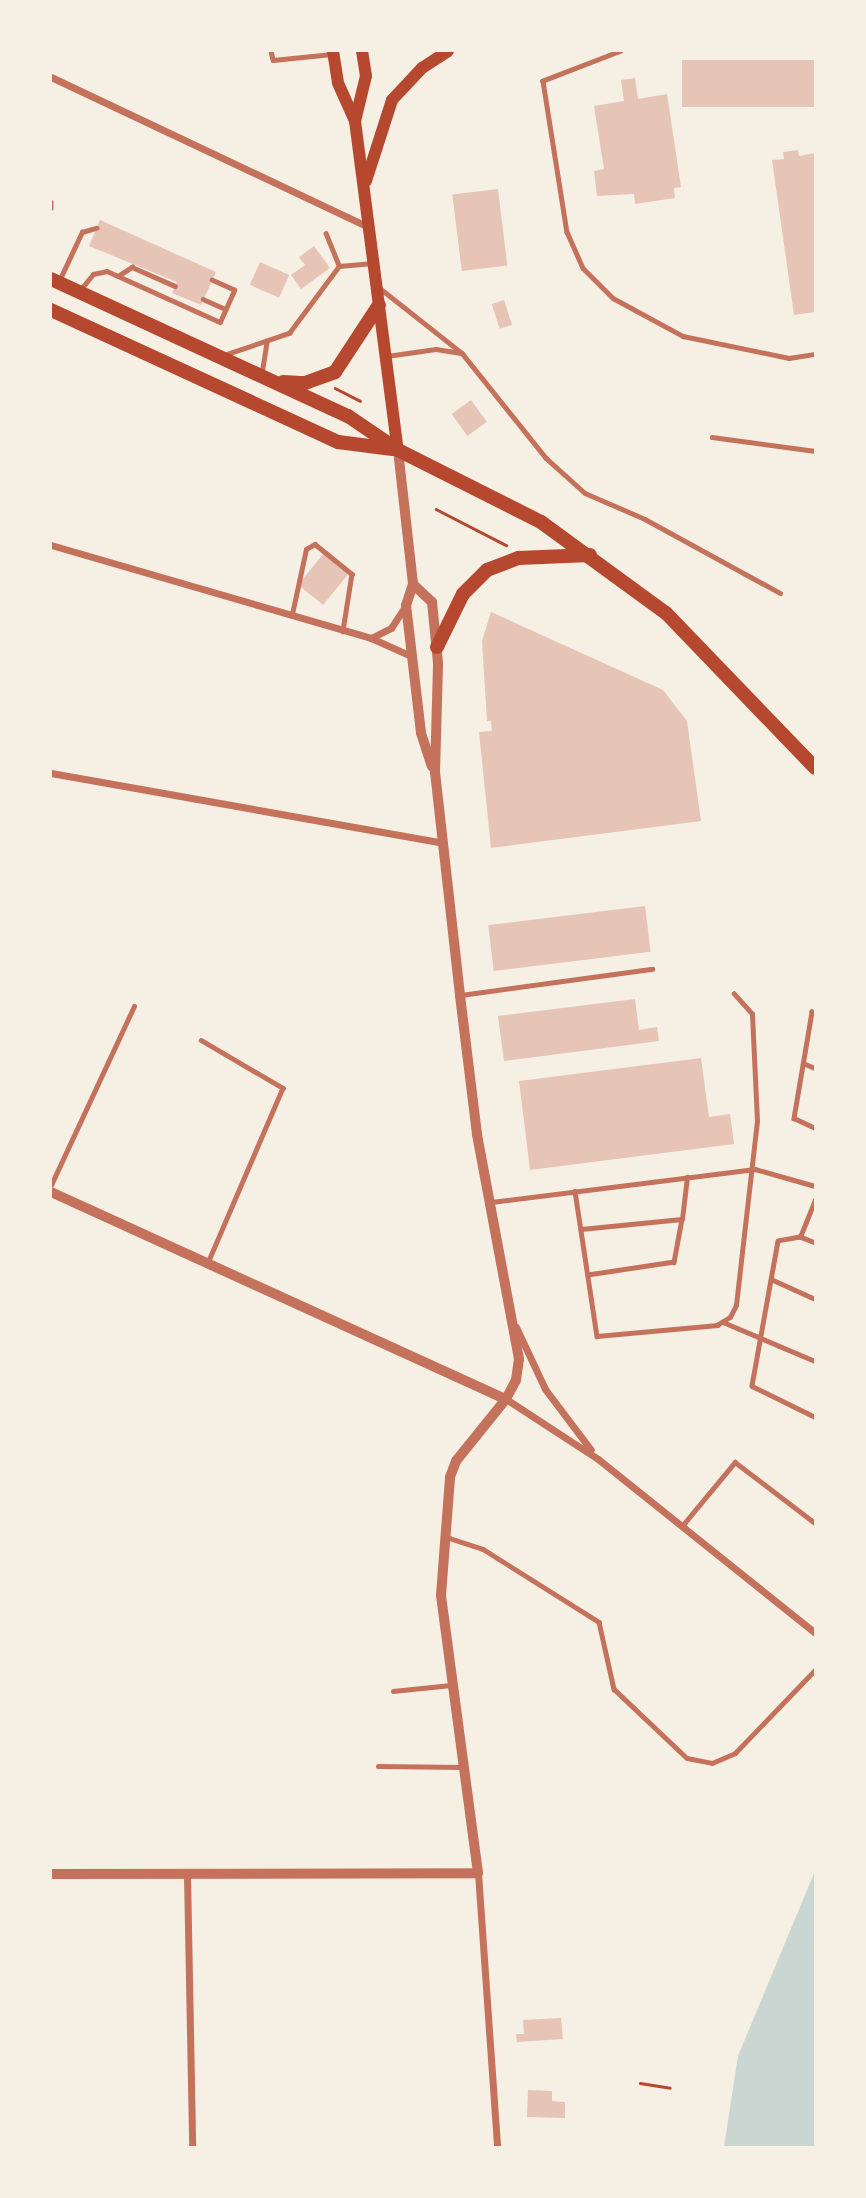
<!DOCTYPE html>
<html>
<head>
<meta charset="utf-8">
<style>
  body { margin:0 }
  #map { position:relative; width:866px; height:2198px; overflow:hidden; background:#f6efe4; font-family:"Golos Text",sans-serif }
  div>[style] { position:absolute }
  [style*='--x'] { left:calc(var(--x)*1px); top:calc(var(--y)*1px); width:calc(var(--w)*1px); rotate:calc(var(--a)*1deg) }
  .water>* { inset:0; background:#c9d6d2 }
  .building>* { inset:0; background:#e6c5b7; transform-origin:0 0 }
  .path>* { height:2.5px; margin:-1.25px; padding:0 1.25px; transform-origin:1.25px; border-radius:1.25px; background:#b5482f }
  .service>* { height:4.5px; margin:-2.25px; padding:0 2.25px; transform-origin:2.25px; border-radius:2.25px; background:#c5725c }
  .minor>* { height:7px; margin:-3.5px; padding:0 3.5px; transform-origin:3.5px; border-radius:3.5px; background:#c5725c }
  .tertiary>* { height:10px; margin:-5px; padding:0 5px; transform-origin:5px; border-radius:5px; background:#c5725c }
  .primary>* { height:12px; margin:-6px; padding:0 6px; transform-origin:6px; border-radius:6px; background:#b5482f }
  .trunk>* { height:14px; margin:-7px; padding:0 7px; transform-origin:7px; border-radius:7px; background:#b5482f }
  span { translate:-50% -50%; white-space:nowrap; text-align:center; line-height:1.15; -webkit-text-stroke:7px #f6efe4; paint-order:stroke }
  .frame { position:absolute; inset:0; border:52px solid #f6efe4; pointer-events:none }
</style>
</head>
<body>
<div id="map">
  <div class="water">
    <div style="clip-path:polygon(815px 1871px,815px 2147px,724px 2147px,738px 2056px)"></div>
  </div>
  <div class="building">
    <div style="left:815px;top:60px;width:47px;height:133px;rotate:90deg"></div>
    <div style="clip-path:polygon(635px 78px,638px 99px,667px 94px,681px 187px,674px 188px,675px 198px,635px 204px,634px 194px,597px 196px,594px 171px,604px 169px,594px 106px,624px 101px,621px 80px)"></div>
    <div style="clip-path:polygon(798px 150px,799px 156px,815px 153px,815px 312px,794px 315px,772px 160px,784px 159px,783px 152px)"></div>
    <div style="left:498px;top:189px;width:77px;height:46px;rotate:83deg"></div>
    <div style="clip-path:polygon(100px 220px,216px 272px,201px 305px,172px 293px,177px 282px,89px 246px)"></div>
    <div style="clip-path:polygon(314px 246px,330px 268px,301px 289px,291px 275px,305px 265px,299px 257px)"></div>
    <div style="left:260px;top:262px;width:32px;height:25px;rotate:24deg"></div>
    <div style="left:504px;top:300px;width:26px;height:13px;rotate:72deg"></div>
    <div style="left:471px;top:400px;width:27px;height:24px;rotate:54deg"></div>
    <div style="left:324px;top:553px;width:32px;height:41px;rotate:39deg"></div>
    <div style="clip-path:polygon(491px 612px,663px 690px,687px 721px,701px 821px,491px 848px,479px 732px,492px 731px,491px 721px,487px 721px,482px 641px)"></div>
    <div style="left:645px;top:906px;width:46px;height:158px;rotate:83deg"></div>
    <div style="clip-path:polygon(635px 999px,639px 1030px,657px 1027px,659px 1041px,504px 1061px,498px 1016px)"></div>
    <div style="clip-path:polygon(701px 1058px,709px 1117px,730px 1114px,734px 1144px,530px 1170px,519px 1081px)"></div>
    <div style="clip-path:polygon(561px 2018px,563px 2039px,517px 2042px,516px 2034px,524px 2034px,523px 2020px)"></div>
    <div style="clip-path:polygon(528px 2090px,552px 2091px,552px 2101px,565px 2102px,565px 2118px,527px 2117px)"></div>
  </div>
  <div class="path">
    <div style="--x:335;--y:388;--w:28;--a:27"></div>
    <div style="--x:436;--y:509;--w:79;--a:27.2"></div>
    <div style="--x:640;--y:2083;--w:30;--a:9"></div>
  </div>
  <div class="service">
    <div style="--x:271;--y:51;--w:9;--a:77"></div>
    <div style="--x:273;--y:60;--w:59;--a:-5.8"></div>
    <div style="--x:621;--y:51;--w:84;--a:159"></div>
    <div style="--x:543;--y:81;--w:153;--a:81"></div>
    <div style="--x:567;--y:232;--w:39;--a:66"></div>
    <div style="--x:583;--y:268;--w:42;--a:45"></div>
    <div style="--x:613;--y:298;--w:80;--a:28.5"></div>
    <div style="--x:683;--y:336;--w:108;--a:11.7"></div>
    <div style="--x:789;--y:358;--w:26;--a:-9"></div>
    <div style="--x:51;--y:202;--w:6;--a:90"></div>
    <div style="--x:326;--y:233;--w:35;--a:68"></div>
    <div style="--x:118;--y:276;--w:17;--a:-33"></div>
    <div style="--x:132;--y:267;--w:47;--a:23.8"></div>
    <div style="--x:59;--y:281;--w:54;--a:-64.9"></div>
    <div style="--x:82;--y:232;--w:15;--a:-16"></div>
    <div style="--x:81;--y:289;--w:19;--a:-51"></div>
    <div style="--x:93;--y:274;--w:14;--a:-12"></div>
    <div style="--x:107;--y:271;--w:124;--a:24.3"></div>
    <div style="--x:220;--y:322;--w:35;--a:-66"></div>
    <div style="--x:234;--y:290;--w:24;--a:-156"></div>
    <div style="--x:381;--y:289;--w:103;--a:38.3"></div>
    <div style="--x:462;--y:353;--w:134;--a:51.3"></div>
    <div style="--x:546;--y:458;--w:52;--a:41.9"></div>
    <div style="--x:585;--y:493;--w:65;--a:23.4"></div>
    <div style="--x:645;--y:519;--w:154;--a:28.7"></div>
    <div style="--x:203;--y:299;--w:24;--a:24"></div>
    <div style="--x:224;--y:355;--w:69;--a:-18.7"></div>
    <div style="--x:289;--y:333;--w:84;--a:-53.3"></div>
    <div style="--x:339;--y:266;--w:34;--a:-5"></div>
    <div style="--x:387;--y:356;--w:49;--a:-8.1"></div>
    <div style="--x:436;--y:349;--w:25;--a:9"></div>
    <div style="--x:262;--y:371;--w:30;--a:-81"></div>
    <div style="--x:712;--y:437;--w:104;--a:7.7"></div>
    <div style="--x:292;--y:614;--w:66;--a:-77.8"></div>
    <div style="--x:306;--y:549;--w:10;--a:-29"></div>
    <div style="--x:315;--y:544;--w:48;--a:39"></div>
    <div style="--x:352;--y:574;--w:58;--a:99"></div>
    <div style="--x:461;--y:995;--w:193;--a:-7.8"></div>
    <div style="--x:815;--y:1014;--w:4;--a:-146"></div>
    <div style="--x:812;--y:1012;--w:108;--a:99.6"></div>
    <div style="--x:794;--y:1118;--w:23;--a:25"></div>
    <div style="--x:201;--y:1040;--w:95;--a:30.3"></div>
    <div style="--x:283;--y:1088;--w:190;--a:113.2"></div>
    <div style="--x:803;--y:1063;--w:13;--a:23"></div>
    <div style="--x:51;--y:1185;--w:197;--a:-65.1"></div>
    <div style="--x:575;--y:1191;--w:147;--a:81.4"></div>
    <div style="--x:597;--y:1336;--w:121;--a:-5.2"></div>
    <div style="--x:717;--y:1325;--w:15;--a:-32"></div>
    <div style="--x:730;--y:1317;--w:13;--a:-63"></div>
    <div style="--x:736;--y:1305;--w:185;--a:-83.5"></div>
    <div style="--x:757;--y:1121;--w:107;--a:-92.7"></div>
    <div style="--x:752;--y:1014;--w:27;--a:-132"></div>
    <div style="--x:491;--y:1202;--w:266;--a:-7.1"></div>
    <div style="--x:755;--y:1169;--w:62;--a:15.8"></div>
    <div style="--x:682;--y:1219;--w:42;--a:-83.2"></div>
    <div style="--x:581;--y:1229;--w:101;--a:-5.7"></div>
    <div style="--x:682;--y:1219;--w:44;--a:100.5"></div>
    <div style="--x:674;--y:1262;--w:87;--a:171.4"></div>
    <div style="--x:800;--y:1237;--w:40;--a:-68"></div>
    <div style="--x:815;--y:1243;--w:16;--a:-158"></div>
    <div style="--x:800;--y:1237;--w:22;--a:170"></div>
    <div style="--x:778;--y:1241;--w:147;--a:100.2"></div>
    <div style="--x:752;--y:1386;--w:70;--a:26.2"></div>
    <div style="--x:771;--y:1279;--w:48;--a:24.4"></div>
    <div style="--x:723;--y:1322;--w:100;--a:23"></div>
    <div style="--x:682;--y:1526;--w:83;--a:-50.4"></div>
    <div style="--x:735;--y:1462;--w:101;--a:37.3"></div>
    <div style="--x:446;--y:1537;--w:39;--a:18"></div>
    <div style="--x:483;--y:1549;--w:137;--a:32.2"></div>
    <div style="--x:599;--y:1622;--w:69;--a:77.4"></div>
    <div style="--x:614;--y:1689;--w:100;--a:43.4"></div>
    <div style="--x:687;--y:1758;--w:25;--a:11"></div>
    <div style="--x:712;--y:1763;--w:25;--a:-23"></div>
    <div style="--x:735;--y:1753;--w:115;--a:-46.1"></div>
    <div style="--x:393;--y:1691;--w:58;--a:-5.9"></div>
    <div style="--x:378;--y:1766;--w:85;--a:0.7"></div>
  </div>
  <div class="minor">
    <div style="--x:51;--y:77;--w:352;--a:25.3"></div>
    <div style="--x:51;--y:545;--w:333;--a:16.2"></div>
    <div style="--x:371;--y:638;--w:46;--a:24.3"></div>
    <div style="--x:371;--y:638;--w:22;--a:-27"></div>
    <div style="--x:391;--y:628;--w:27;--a:-57"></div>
    <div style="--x:51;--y:773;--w:398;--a:10.1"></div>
    <div style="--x:516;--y:1327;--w:68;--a:64.9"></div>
    <div style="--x:545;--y:1389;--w:76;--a:53"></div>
    <div style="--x:506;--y:1399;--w:110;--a:33.1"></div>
    <div style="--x:598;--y:1459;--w:278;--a:38.7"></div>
    <div style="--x:478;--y:1873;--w:275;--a:86"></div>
    <div style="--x:187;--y:1875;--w:272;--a:88.9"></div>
  </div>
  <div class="tertiary">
    <div style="--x:398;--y:450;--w:135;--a:83.6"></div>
    <div style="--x:413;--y:584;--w:22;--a:108"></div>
    <div style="--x:406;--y:605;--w:129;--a:83.3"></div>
    <div style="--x:421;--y:733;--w:35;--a:72"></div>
    <div style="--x:51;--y:1192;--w:500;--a:24.5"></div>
    <div style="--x:51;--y:1874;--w:427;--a:-0.1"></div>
    <div style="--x:478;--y:1873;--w:280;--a:-97.6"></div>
    <div style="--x:441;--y:1595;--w:118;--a:-85.6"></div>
    <div style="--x:450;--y:1477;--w:17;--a:-69"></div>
    <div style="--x:456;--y:1461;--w:80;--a:-51.1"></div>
    <div style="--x:506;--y:1399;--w:21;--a:-62"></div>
    <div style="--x:516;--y:1380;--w:21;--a:-82"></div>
    <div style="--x:519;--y:1359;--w:229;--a:-100.6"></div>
    <div style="--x:477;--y:1134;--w:140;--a:-97"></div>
    <div style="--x:460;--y:995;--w:223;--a:-96.4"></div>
    <div style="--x:435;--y:773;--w:110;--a:-88.4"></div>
    <div style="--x:438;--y:663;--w:61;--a:-95.6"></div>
    <div style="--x:432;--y:602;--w:26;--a:-137"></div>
  </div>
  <div class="primary">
    <div style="--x:333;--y:51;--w:32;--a:81"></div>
    <div style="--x:338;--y:83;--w:42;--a:65.9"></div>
    <div style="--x:355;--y:121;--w:332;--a:82.6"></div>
    <div style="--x:355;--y:121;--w:46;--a:-76.3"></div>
    <div style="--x:366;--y:76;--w:25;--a:-99"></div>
    <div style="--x:366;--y:181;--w:85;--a:-72.2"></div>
    <div style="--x:392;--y:100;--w:44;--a:-46.8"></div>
    <div style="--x:422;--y:68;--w:31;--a:-33"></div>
  </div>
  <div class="trunk">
    <div style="--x:51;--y:279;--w:327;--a:24.8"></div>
    <div style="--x:348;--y:416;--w:60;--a:34.2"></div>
    <div style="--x:398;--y:450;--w:160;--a:26.7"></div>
    <div style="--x:541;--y:522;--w:155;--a:36.1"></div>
    <div style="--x:666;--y:613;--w:215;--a:46.1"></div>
    <div style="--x:51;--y:310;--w:316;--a:24.7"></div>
    <div style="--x:338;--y:442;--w:55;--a:7.3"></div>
    <div style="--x:283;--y:382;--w:22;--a:3"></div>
    <div style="--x:305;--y:383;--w:32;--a:-20"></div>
    <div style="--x:335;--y:372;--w:80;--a:-56.7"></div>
    <div style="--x:437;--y:647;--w:59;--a:-63.9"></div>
    <div style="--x:463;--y:594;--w:34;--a:-45"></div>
    <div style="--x:487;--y:570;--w:34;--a:-21"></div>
    <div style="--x:519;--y:558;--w:71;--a:-2.4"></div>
  </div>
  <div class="frame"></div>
</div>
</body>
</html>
